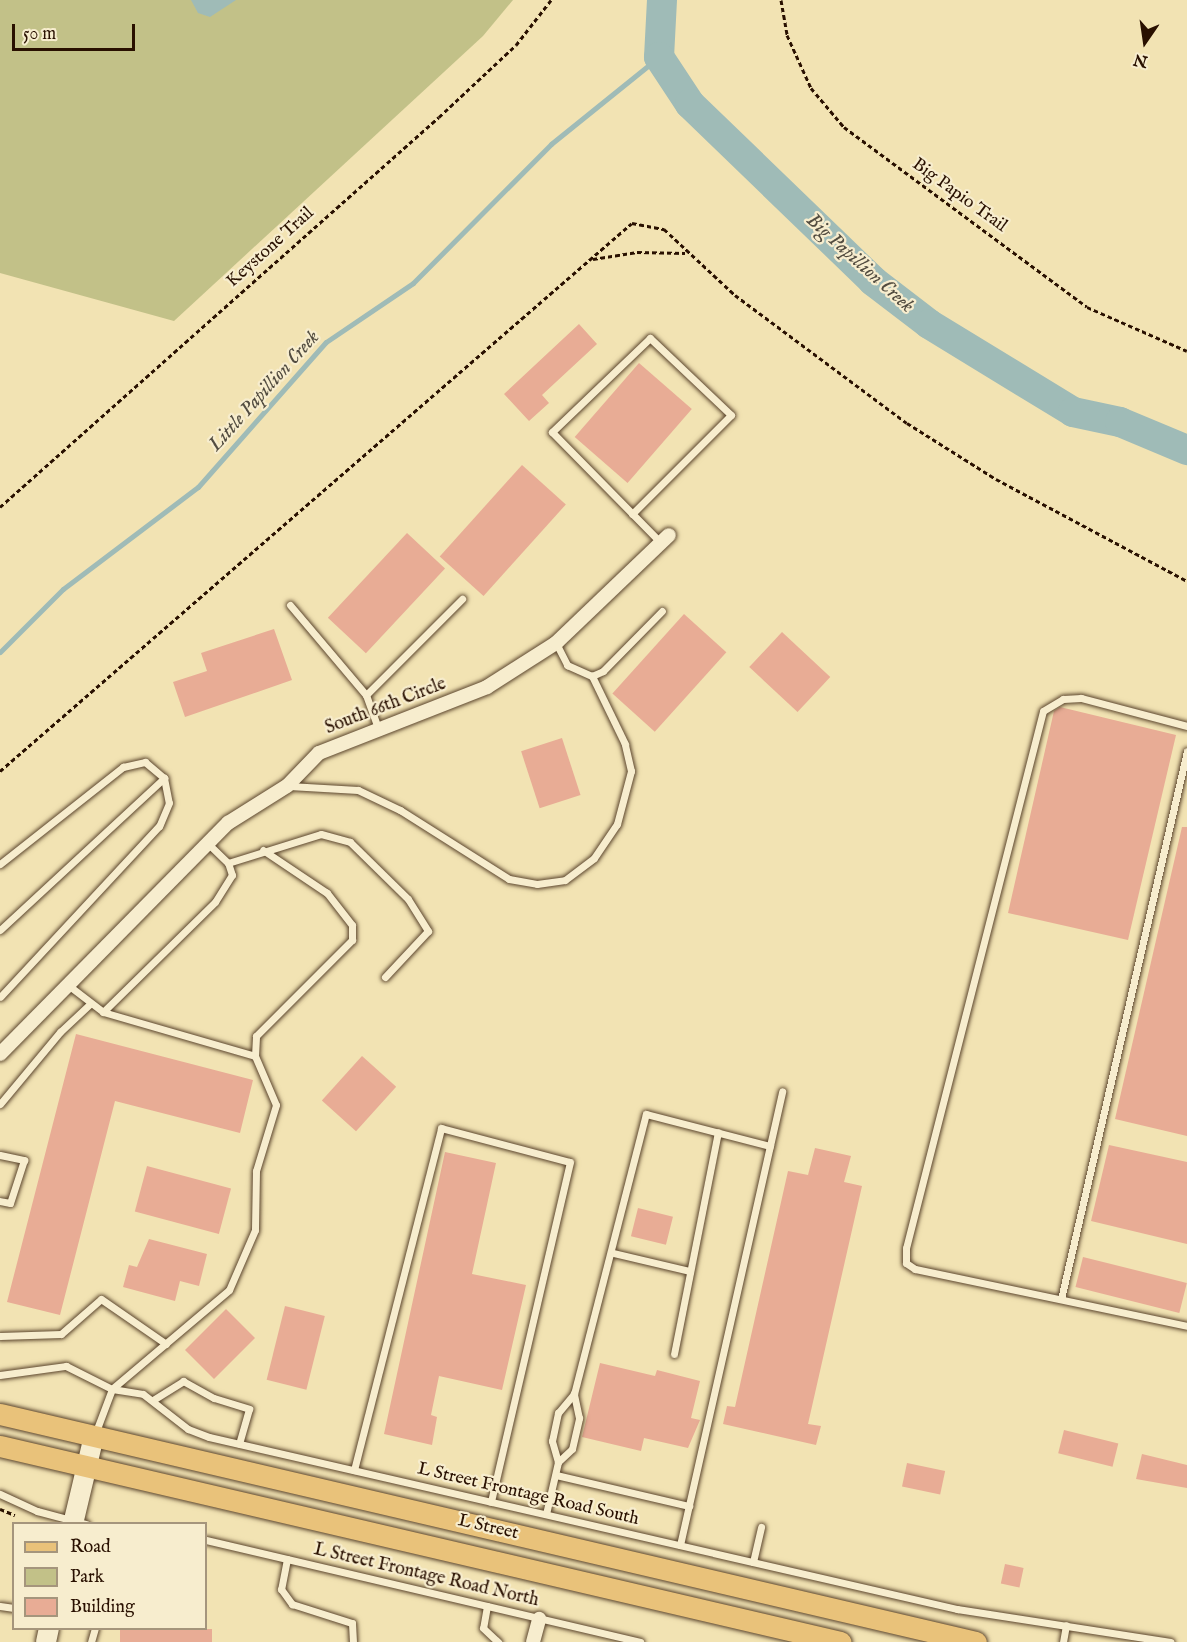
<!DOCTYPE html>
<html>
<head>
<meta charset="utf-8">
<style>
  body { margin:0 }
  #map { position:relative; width:1187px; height:1642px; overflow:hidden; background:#f2e3b3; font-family:"IM FELL English",serif }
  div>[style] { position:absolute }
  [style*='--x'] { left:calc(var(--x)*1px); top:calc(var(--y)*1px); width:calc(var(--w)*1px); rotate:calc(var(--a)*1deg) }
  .green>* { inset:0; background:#c2c188 }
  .water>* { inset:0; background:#9fbbb7 }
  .stream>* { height:5px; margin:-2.5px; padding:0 2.5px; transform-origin:2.5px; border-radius:2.5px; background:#9fbbb7 }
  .river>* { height:30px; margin:-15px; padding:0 15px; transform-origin:15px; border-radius:15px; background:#9fbbb7 }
  .building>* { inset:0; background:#e8ac95; transform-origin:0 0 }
  .path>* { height:3px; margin-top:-1.5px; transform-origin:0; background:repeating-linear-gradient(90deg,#291000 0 4.5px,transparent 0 7.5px) }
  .roads { filter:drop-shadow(0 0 2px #5b452d) drop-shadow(0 0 2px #5b452d) }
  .lane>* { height:7px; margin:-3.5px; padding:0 3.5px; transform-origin:3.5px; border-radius:3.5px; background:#f7edce }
  .street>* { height:14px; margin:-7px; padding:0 7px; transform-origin:7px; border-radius:7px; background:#f7edce }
  .secondary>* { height:20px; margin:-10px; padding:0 10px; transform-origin:10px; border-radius:10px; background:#f7edce }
  .primary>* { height:21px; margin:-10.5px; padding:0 10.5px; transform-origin:10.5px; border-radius:10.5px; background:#e9c27a }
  span { translate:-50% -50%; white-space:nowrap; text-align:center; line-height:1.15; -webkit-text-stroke:4.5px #f7edce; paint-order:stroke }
  .street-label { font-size:18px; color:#291000 }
  .water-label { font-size:20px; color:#524c40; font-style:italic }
  .legend { position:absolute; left:12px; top:1522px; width:195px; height:108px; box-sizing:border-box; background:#f7edce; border:2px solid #a5957c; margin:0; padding:8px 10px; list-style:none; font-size:18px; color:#291000 }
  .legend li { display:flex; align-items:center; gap:12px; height:30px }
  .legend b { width:30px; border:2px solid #a5957c }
  .north { position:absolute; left:1115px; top:12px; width:60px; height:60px; -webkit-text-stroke:4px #f7edce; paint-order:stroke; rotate:193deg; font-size:16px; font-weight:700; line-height:24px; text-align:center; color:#291000 }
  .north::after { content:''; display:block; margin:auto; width:21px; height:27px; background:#291000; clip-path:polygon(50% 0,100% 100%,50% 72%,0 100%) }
  .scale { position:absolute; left:12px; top:24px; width:123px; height:27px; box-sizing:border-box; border:3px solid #291000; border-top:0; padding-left:8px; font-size:18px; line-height:21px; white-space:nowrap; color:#291000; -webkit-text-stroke:4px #f7edce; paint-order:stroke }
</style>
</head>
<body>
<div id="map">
  <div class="green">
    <div style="clip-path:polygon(0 0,513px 0,483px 36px,174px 321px,0 273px)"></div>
  </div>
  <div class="water">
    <div style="clip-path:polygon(191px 0,236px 0,210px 17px,198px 13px)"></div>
  </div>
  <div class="stream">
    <div style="--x:0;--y:652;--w:89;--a:-45"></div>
    <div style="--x:63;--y:589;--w:169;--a:-37.1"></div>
    <div style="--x:198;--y:487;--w:193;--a:-48.6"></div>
    <div style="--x:326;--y:342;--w:105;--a:-34.1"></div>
    <div style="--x:413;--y:283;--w:196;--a:-45.2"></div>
    <div style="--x:551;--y:144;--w:139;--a:-38.9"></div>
  </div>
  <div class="river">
    <div style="--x:662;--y:0;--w:57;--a:93"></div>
    <div style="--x:659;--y:57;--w:56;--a:56.6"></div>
    <div style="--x:690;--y:104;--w:255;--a:44"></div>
    <div style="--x:873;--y:281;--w:71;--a:37.5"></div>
    <div style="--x:929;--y:324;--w:169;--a:31.4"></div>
    <div style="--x:1073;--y:412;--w:48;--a:12"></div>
    <div style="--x:1120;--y:422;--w:73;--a:22.7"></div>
  </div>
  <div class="building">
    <div style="clip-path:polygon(579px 324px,597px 344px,542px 395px,549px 403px,529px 421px,504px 394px)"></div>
    <div style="left:639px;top:363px;width:70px;height:98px;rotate:41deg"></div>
    <div style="left:522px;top:465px;width:59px;height:123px;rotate:42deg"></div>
    <div style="left:407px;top:533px;width:52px;height:116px;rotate:43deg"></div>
    <div style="left:684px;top:614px;width:57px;height:107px;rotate:42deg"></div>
    <div style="clip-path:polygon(274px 629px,292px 680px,185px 717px,173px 682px,207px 671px,201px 653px)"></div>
    <div style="left:782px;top:632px;width:66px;height:48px;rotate:43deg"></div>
    <div style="clip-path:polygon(1060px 707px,1176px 735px,1128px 940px,1008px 913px,1054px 711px)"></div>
    <div style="left:562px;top:738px;width:60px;height:43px;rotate:72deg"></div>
    <div style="clip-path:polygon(1182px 827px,1187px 827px,1187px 1136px,1115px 1119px)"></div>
    <div style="clip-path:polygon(76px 1034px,253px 1080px,240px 1133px,115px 1101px,60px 1315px,7px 1302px)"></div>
    <div style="left:362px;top:1056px;width:46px;height:60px;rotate:42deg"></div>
    <div style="clip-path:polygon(1109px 1145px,1187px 1162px,1187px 1244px,1091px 1221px)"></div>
    <div style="clip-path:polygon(815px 1148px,851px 1156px,844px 1182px,862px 1186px,808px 1424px,821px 1426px,816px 1445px,723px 1424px,727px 1406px,735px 1407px,788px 1171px,808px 1175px)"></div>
    <div style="clip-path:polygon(445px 1152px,496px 1163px,472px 1274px,526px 1285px,502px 1390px,439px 1376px,431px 1415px,437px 1417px,432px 1445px,384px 1434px)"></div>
    <div style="left:147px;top:1166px;width:87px;height:47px;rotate:15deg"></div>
    <div style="left:638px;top:1208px;width:36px;height:29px;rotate:14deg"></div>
    <div style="clip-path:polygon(149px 1239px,207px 1254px,199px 1286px,180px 1281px,175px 1301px,123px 1287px,129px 1265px,137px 1267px)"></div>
    <div style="left:1083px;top:1257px;width:107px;height:31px;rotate:14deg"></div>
    <div style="left:285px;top:1306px;width:41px;height:76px;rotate:14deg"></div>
    <div style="left:226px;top:1309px;width:41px;height:58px;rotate:45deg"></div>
    <div style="clip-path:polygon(600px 1363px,655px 1376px,657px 1370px,700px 1381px,691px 1418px,700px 1420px,688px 1448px,644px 1438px,641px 1451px,582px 1437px)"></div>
    <div style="left:1064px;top:1430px;width:56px;height:24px;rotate:14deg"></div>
    <div style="clip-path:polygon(1142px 1454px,1187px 1465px,1187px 1488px,1136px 1479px)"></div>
    <div style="left:907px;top:1463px;width:39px;height:24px;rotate:12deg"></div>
    <div style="left:1005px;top:1564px;width:19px;height:20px;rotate:12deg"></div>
    <div style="left:120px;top:1629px;width:92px;height:13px"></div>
  </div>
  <div class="path">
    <div style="--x:781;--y:0;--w:36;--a:80"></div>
    <div style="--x:787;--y:35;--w:58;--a:65.6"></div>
    <div style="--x:811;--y:88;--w:51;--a:49.8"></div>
    <div style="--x:844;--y:127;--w:302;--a:36.5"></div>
    <div style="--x:1087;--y:307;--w:109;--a:23.7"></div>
    <div style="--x:593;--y:259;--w:45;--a:-9"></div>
    <div style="--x:637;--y:252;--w:48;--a:1.2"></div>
    <div style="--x:0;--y:507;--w:587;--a:-41.62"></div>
    <div style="--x:439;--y:117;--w:105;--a:-43.1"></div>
    <div style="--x:516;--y:45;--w:57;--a:-52.1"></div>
    <div style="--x:0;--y:771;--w:836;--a:-40.93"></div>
    <div style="--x:632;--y:223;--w:33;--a:11"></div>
    <div style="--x:664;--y:229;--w:97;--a:42.9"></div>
    <div style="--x:735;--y:295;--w:214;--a:36.7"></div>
    <div style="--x:907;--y:423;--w:105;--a:32.2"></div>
    <div style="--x:996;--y:479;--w:217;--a:28.1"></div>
    <div style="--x:0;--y:1509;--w:16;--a:22"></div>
  </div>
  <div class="roads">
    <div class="lane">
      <div style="--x:632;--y:514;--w:140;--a:-45"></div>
      <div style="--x:731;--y:415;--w:112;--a:-136.5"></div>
      <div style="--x:650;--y:338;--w:136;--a:136.2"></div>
      <div style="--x:552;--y:432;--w:156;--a:45.5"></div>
      <div style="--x:290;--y:605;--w:118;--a:49.8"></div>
      <div style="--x:366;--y:695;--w:38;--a:70"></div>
      <div style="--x:556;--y:643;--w:25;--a:63"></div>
      <div style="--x:567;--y:665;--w:27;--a:24"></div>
      <div style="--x:592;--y:676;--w:12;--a:-24"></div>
      <div style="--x:603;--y:671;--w:84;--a:-45.5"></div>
      <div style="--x:366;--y:695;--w:136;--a:-45"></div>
      <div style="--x:1187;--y:726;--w:110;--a:-165.2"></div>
      <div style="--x:1081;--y:698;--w:18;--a:177"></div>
      <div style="--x:1063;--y:699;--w:23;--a:149"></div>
      <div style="--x:1043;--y:711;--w:554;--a:104.31"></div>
      <div style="--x:906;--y:1248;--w:15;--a:90"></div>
      <div style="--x:906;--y:1263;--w:11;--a:34"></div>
      <div style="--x:915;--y:1269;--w:278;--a:11.8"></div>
      <div style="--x:289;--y:786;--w:69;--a:3.3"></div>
      <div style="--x:358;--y:790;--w:47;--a:25.5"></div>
      <div style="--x:400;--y:810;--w:129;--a:32.3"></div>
      <div style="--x:509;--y:879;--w:28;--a:10"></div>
      <div style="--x:537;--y:884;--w:28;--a:-8"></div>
      <div style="--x:565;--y:880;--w:36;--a:-37"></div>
      <div style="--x:594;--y:858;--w:41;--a:-55.9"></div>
      <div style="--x:617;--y:824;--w:55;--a:-75.2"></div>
      <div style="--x:631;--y:771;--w:28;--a:-103"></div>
      <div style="--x:625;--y:744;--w:76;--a:-115.9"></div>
      <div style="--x:228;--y:863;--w:97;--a:-17.3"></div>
      <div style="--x:321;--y:834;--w:30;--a:15"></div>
      <div style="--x:350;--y:842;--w:81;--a:44.5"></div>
      <div style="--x:408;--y:899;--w:38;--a:58"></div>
      <div style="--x:428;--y:931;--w:63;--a:133.1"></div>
      <div style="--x:0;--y:864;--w:157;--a:-38.3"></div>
      <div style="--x:123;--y:767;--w:23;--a:-13"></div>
      <div style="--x:145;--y:762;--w:25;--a:40"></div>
      <div style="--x:164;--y:778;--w:25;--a:79"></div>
      <div style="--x:169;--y:803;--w:25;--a:113"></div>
      <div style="--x:159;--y:826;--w:233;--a:132.9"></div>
      <div style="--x:0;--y:930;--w:224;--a:-42.8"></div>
      <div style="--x:68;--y:985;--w:44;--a:37.6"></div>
      <div style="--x:103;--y:1012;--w:158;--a:16.1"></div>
      <div style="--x:255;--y:1056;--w:53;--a:66.8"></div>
      <div style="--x:276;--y:1105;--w:69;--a:106.9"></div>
      <div style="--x:256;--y:1171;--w:59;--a:91"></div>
      <div style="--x:255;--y:1230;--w:65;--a:113.4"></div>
      <div style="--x:229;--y:1290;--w:153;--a:139.8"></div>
      <div style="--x:112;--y:1389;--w:48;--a:110.7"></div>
      <div style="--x:103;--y:1012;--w:157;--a:-44.5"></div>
      <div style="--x:215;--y:902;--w:32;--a:-58"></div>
      <div style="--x:232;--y:875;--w:13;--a:-108"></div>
      <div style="--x:228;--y:863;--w:28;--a:-136"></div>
      <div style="--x:255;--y:1056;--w:20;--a:-87"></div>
      <div style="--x:256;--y:1036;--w:136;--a:-45"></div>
      <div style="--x:352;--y:940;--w:15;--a:-90"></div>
      <div style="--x:352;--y:925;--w:41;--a:-128"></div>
      <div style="--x:327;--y:893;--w:77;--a:-146.1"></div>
      <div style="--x:0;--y:1104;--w:94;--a:-50.2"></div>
      <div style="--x:60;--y:1032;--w:42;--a:-43.1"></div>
      <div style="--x:0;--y:1155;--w:25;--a:12"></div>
      <div style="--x:24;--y:1160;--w:45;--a:108"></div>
      <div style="--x:10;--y:1203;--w:10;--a:-169"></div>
      <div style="--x:613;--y:1253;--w:79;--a:13.2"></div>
      <div style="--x:1061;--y:1299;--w:562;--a:-77.05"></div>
      <div style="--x:0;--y:1336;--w:61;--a:-1.9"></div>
      <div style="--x:61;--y:1334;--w:53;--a:-41.2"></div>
      <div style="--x:101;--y:1299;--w:79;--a:34.7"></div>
      <div style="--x:674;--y:1354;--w:226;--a:-78.8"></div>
      <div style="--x:0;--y:1375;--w:67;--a:-7.8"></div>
      <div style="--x:66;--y:1366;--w:51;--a:26.6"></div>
      <div style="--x:112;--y:1389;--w:31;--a:9"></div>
      <div style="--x:143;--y:1394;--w:57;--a:37.9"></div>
      <div style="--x:188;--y:1429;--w:22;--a:21"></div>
      <div style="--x:209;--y:1437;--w:768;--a:12.95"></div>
      <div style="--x:957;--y:1609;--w:216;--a:8.8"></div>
      <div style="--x:153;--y:1400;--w:36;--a:-32"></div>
      <div style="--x:183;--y:1381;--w:35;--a:29"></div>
      <div style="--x:214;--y:1398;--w:37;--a:17"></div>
      <div style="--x:249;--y:1409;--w:36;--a:106"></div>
      <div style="--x:558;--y:1462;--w:19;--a:-43"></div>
      <div style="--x:572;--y:1449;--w:32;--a:-77"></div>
      <div style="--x:579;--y:1418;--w:25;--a:-102"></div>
      <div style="--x:354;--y:1470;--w:353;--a:-75.7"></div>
      <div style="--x:441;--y:1128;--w:133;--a:14.8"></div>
      <div style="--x:570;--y:1162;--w:349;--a:103.1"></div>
      <div style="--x:556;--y:1475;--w:137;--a:13.1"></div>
      <div style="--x:0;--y:1494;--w:41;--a:24.7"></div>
      <div style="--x:37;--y:1511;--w:51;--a:14.9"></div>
      <div style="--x:546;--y:1514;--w:53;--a:-77"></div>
      <div style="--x:558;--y:1462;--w:22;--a:-106"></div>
      <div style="--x:552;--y:1441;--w:29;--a:-78"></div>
      <div style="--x:558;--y:1413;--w:25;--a:-50"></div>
      <div style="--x:574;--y:1394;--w:289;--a:-75.6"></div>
      <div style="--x:646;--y:1114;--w:128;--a:14.5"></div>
      <div style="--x:206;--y:1540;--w:446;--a:13.2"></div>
      <div style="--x:680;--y:1545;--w:465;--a:-77.3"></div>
      <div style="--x:287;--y:1559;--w:31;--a:101"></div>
      <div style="--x:281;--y:1589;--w:19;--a:54"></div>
      <div style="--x:292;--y:1604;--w:63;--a:17.6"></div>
      <div style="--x:352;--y:1623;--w:19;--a:87"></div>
      <div style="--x:753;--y:1562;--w:36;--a:-77"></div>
      <div style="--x:0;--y:1606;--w:14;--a:8"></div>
      <div style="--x:487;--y:1606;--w:22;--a:100"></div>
      <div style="--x:483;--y:1628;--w:21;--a:43"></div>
      <div style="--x:91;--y:1642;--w:15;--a:-74"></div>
      <div style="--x:1063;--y:1642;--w:17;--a:-80"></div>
    </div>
    <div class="street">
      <div style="--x:0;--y:1054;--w:325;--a:-45.4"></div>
      <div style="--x:228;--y:823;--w:70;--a:-32.1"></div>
      <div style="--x:287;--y:786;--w:46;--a:-45.9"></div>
      <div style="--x:319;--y:753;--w:180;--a:-21.4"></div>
      <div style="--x:487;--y:687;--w:82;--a:-32.5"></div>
      <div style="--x:556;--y:643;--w:156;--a:-43.7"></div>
      <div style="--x:533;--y:1642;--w:24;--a:-75"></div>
    </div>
    <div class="secondary">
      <div style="--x:73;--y:1524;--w:90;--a:-76.6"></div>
      <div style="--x:46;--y:1642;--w:14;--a:-78"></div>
    </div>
    <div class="primary">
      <div style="--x:0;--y:1414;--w:1002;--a:13.15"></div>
      <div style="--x:0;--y:1446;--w:863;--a:13.13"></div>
    </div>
  </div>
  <div class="street-label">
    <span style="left:959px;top:196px;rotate:36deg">Big Papio Trail</span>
    <span style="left:271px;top:248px;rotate:-42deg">Keystone Trail</span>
    <span style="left:386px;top:707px;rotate:-21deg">South 66th Circle</span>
    <span style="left:528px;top:1495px;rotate:13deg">L Street Frontage Road South</span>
    <span style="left:488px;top:1528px;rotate:13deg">L Street</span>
    <span style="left:426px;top:1576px;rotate:13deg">L Street Frontage Road North</span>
  </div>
  <div class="water-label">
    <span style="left:860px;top:263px;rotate:42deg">Big Papillion Creek</span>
    <span style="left:264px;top:391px;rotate:-48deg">Little Papillion Creek</span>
  </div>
  <ul class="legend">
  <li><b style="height:8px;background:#e9c27a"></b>Road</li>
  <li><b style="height:16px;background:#c2c188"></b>Park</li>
  <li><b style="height:16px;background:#e8ac95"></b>Building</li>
  </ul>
  <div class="north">N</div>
  <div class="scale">50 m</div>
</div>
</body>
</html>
